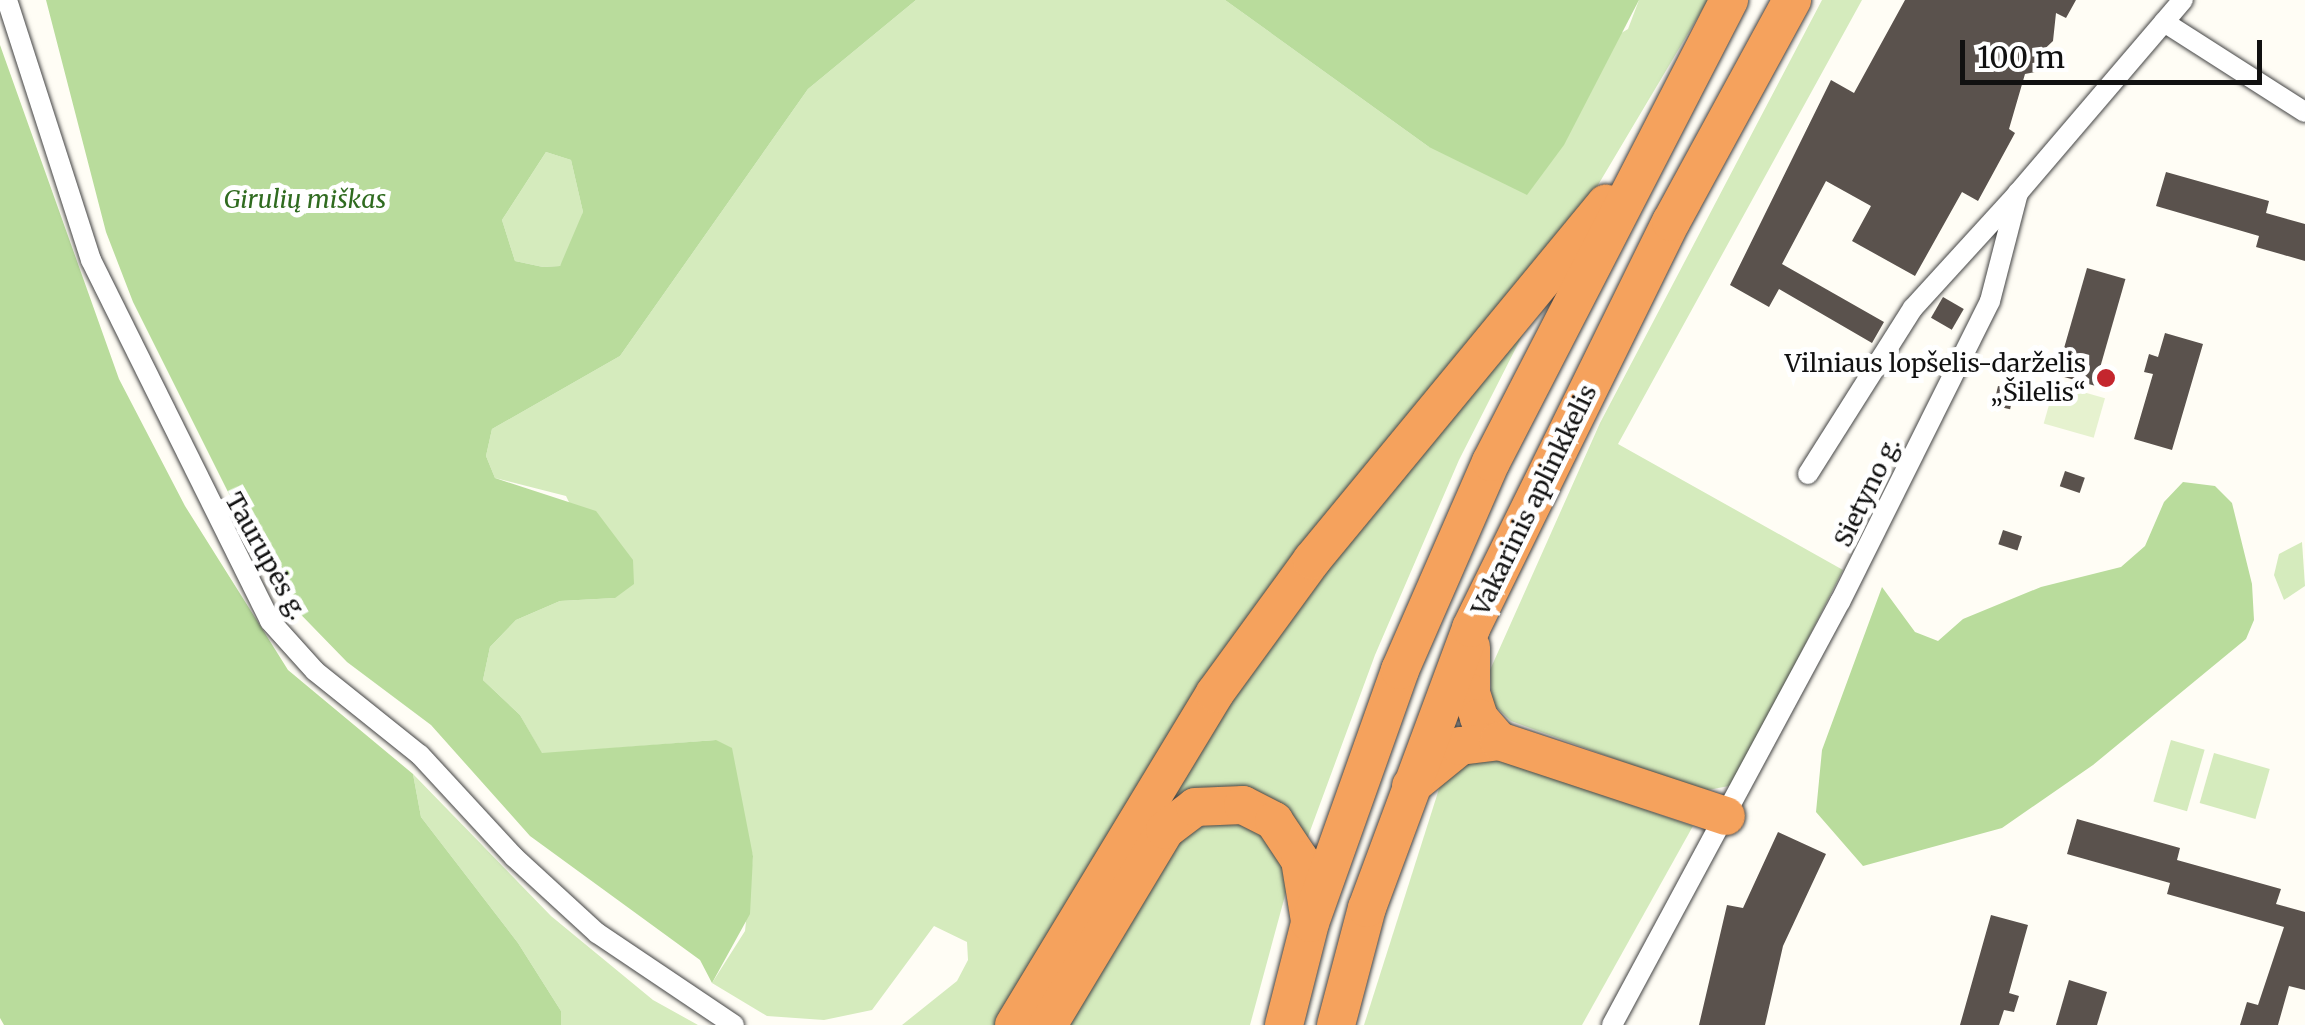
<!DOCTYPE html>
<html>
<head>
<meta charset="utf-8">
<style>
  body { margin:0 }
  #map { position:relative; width:2305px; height:1025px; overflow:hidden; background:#fffdf5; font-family:Merriweather,serif }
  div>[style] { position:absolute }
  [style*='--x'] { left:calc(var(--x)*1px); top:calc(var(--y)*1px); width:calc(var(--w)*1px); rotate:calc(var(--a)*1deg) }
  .green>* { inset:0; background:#d5ebbd; transform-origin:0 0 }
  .forest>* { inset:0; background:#b9dc9c }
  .pitch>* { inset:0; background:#e6f2cf; transform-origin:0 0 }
  .building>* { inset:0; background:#5a524d; transform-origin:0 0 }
  .roads { filter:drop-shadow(0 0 2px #444) drop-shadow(0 0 2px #444) }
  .street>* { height:20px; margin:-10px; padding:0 10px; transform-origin:10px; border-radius:10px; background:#fff }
  .highway>* { height:38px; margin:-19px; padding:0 19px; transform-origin:19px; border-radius:19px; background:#f5a25d }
  .dots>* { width:28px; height:28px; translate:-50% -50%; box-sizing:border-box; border:5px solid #fff; border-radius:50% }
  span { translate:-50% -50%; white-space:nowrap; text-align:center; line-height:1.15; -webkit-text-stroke:10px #fff; paint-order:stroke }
  .park-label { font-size:25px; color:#2f6b1f; font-style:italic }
  .poi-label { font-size:25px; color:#111 }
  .right { translate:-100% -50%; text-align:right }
  .street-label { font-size:25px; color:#111 }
  .scale { position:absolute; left:1960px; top:40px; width:302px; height:45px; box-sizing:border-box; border:5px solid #111; border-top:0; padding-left:12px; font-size:30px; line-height:35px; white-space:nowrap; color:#111; -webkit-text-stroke:8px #fff; paint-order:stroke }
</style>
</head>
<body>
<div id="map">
  <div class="green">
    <div style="clip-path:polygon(916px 0,1225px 0,1429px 147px,1628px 29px,1639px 0,1708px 0,1576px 222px,998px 1025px,902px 1025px,957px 981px,968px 960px,967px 942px,934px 926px,872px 1010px,824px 1020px,767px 1016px,712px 983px,745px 931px,753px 856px,715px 740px,542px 754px,520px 715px,483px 680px,490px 647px,516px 620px,560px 601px,615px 598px,566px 496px,495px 478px,486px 456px,492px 429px,620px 356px,808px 89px)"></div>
    <div style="clip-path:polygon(1822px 0,1862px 0,1618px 444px,1843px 570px,1740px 772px,1729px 786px,1703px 791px,1511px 721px,1492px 703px,1490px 670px,1600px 423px)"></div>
    <div style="clip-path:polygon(546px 152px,571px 160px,583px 212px,578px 236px,560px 266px,543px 267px,515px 261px,502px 220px)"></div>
    <div style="clip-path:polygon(1523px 334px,1459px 460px,1375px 655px,1306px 842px,1296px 826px,1161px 814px,1221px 712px,1317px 578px)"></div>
    <div style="clip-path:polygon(2302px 542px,2305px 586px,2284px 600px,2274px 575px,2279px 554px)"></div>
    <div style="left:2171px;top:740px;width:35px;height:64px;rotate:16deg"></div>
    <div style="clip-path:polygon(1476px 752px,1693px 826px,1582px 1025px,1364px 1025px,1445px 770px)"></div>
    <div style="left:2214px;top:753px;width:58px;height:52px;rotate:16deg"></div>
    <div style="clip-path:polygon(413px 774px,551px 916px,653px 1000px,698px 1025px,561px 1025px,561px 1011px,518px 943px,421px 817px)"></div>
    <div style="clip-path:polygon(1229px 818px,1262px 830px,1284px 857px,1286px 892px,1250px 1025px,1062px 1025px,1180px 834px)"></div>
  </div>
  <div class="forest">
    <div style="clip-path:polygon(evenodd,46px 0,916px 0,808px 89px,620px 356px,492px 429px,486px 456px,495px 478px,596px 511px,633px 560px,634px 584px,615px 598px,560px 601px,516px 620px,490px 647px,483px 680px,520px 715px,542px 753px,716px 740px,732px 748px,753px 856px,750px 914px,712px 983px,700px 960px,530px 836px,431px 725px,347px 662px,277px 590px,133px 302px,106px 232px,46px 0,546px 152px,571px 160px,583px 212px,560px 266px,543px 267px,515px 261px,502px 220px,546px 152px)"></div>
    <div style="clip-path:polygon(1225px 0,1639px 0,1564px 145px,1527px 195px,1429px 147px)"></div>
    <div style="clip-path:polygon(0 45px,119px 379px,185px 506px,288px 670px,413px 774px,421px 817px,518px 943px,561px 1011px,561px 1025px,4px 1025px,0 1018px)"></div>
    <div style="clip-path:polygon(2183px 482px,2215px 486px,2232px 503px,2252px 584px,2254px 620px,2246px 639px,2093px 765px,2002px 828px,1863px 866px,1816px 812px,1822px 750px,1882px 587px,1915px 632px,1938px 641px,1963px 619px,2041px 587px,2121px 567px,2145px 546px,2164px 502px)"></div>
  </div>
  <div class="pitch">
    <div style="left:2055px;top:384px;width:52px;height:41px;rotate:16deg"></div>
  </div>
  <div class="building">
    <div style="clip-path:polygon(1905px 0,2076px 0,2066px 18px,2056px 13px,2053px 41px,2035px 58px,2040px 71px,2025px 74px,2009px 129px,2015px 133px,1978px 201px,1962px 192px,1915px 276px,1852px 241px,1871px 206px,1826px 181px,1782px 264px,1884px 322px,1872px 343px,1779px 289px,1769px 307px,1730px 285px,1831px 80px,1854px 93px)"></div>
    <div style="clip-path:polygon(2166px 172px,2269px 201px,2266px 213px,2305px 224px,2305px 261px,2256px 247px,2259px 236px,2156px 206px)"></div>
    <div style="left:2087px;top:268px;width:40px;height:111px;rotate:16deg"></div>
    <div style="left:1943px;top:297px;width:24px;height:24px;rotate:30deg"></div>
    <div style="clip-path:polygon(2165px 333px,2203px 344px,2172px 450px,2134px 439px,2153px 374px,2144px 372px,2149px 354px,2158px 357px)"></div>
    <div style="left:1998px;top:386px;width:17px;height:20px;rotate:13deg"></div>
    <div style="left:2065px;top:471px;width:21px;height:16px;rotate:19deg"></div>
    <div style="left:2003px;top:530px;width:20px;height:15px;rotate:18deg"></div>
    <div style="clip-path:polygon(2077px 819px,2180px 848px,2177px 860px,2281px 889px,2276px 904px,2305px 912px,2305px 990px,2289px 986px,2278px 1025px,2240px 1025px,2247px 1002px,2258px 1005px,2284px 927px,2167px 894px,2170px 883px,2067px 854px)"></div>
    <div style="clip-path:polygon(1778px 832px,1826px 854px,1783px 946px,1765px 1025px,1699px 1025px,1727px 905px,1743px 908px)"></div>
    <div style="clip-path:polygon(1991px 915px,2028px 925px,2009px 993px,2019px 996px,2014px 1012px,2004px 1010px,1999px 1025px,1960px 1025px)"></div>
    <div style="clip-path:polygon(2069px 980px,2107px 992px,2097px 1025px,2056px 1025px)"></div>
  </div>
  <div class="roads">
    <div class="street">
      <div style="--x:7;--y:0;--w:273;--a:72.1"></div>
      <div style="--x:91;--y:260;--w:403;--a:63.6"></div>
      <div style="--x:270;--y:621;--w:67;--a:48"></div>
      <div style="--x:315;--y:671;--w:134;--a:38.7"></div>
      <div style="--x:420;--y:755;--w:139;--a:47.3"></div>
      <div style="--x:514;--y:857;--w:113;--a:42.5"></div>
      <div style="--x:597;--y:933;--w:165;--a:33.9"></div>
      <div style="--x:2164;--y:22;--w:167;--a:32.6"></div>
      <div style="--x:1808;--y:474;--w:196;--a:-57.7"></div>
      <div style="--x:1913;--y:308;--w:156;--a:-47.6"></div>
      <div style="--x:1612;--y:1025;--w:481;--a:-61.7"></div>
      <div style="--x:1840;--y:602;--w:336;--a:-63.5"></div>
      <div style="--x:1990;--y:301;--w:112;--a:-75.5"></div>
      <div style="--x:2018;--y:193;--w:254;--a:-49.5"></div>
    </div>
    <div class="highway">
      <div style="--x:1471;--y:647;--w:46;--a:90"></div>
      <div style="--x:1471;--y:693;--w:26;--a:72"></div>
      <div style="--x:1479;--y:718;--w:30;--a:49"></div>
      <div style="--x:1411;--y:786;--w:63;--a:-39.2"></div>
      <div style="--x:1460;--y:746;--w:39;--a:-7"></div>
      <div style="--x:1499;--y:741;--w:239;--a:18.3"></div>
      <div style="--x:1014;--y:1025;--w:388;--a:-58.8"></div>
      <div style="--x:1215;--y:693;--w:165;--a:-53.9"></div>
      <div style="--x:1312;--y:560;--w:462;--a:-50.5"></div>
      <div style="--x:1048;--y:1025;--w:227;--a:-59"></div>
      <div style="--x:1165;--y:830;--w:38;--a:-37"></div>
      <div style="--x:1195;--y:807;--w:48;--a:-2.4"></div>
      <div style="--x:1243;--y:805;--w:35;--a:27"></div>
      <div style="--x:1274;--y:821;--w:47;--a:56.3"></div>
      <div style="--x:1300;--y:860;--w:62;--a:80.7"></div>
      <div style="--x:1284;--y:1025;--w:105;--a:-75.7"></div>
      <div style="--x:1310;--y:923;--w:269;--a:-70.4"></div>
      <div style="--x:1400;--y:670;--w:227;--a:-66.4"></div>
      <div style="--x:1491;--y:462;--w:520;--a:-62.74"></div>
      <div style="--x:1336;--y:1025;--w:121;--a:-75.2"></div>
      <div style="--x:1367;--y:908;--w:299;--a:-69.6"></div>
      <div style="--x:1471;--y:628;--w:453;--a:-63.8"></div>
      <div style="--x:1671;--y:222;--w:253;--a:-61.4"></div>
    </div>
  </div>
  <div class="dots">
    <div style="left:2106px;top:378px;background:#c4262e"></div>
  </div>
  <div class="park-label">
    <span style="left:305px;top:199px">Girulių miškas</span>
  </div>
  <div class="poi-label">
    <span class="right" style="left:2086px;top:378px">Vilniaus lopšelis-darželis<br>„Šilelis“</span>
  </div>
  <div class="street-label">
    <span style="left:1867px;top:492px;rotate:-64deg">Sietyno g.</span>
    <span style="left:1534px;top:500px;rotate:-64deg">Vakarinis aplinkkelis</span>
    <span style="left:266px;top:556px;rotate:61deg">Taurupės g.</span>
  </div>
  <div class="scale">100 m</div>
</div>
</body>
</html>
